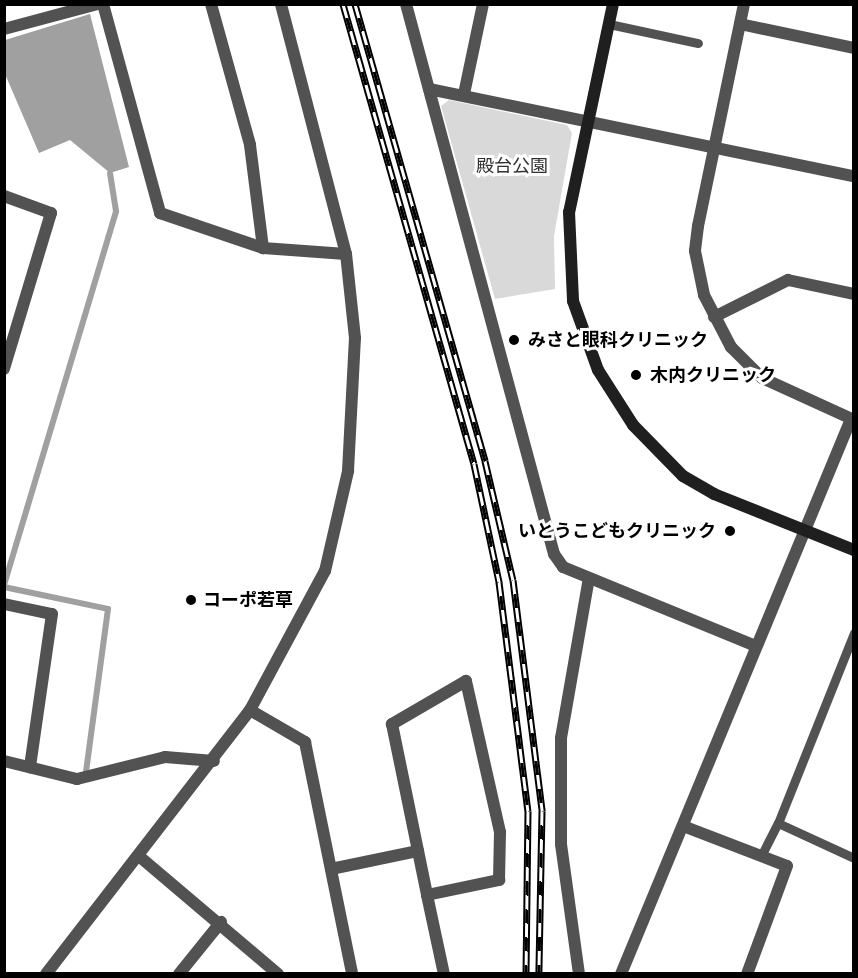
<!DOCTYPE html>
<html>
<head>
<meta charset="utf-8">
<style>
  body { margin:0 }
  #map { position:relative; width:858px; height:978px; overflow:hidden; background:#fff; font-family:"Titillium Web","Noto Sans JP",sans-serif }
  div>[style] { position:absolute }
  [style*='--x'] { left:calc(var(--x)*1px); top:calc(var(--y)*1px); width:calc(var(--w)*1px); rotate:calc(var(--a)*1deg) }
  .green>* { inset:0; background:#d9d9d9 }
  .water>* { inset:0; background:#a0a0a0 }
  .stream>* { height:6px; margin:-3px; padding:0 3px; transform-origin:3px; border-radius:3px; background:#a0a0a0 }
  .lane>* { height:9px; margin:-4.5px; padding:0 4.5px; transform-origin:4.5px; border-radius:4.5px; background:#525252 }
  .street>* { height:12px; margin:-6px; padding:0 6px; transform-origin:6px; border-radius:6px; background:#525252 }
  .secondary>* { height:12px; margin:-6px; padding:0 6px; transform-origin:6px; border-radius:6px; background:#1f1f1f }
  .rail>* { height:7px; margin-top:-3.5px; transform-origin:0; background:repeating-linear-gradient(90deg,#fff 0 14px,#000 0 28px); box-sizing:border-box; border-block:2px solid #000 }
  .dots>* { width:16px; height:16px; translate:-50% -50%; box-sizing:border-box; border:3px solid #fff; border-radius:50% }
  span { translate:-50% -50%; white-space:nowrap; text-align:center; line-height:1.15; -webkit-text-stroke:6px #fff; paint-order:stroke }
  .park-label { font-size:18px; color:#303030 }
  .poi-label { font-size:18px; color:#000; font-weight:700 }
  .left { translate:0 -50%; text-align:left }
  .right { translate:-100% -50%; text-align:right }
  .frame { position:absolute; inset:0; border:6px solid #000; pointer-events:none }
</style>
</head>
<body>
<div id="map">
  <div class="green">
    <div style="clip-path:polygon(449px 100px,567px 125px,572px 133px,554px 236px,555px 289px,495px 299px,441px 106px)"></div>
  </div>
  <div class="water">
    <div style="clip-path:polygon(90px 14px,129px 167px,110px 173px,70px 140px,39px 153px,5px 74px,5px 40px)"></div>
  </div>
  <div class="stream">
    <div style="--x:4;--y:585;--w:390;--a:-73.3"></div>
    <div style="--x:116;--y:211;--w:38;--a:-99"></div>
    <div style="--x:4;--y:587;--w:106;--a:11.9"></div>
    <div style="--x:108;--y:609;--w:163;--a:97.7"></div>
  </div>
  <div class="lane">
    <div style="--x:609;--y:24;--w:91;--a:12.1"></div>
    <div style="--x:854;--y:633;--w:205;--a:111.8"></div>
    <div style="--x:778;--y:823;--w:84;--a:24.7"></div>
    <div style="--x:761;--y:856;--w:37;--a:-63"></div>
  </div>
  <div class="street">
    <div style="--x:103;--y:4;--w:217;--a:74.7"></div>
    <div style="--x:160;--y:213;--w:109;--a:18.8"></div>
    <div style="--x:263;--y:248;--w:83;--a:4.1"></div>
    <div style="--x:211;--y:4;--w:146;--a:74.5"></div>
    <div style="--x:250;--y:145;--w:104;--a:82.8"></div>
    <div style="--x:406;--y:4;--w:570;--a:74.94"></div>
    <div style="--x:554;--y:554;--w:16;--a:55"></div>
    <div style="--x:563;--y:567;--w:209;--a:22.3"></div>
    <div style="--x:744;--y:4;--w:227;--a:101.7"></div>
    <div style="--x:698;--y:226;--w:25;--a:97"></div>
    <div style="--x:695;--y:251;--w:45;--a:78.4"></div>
    <div style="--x:704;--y:295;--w:59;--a:62.6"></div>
    <div style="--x:731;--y:347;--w:44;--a:45"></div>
    <div style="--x:762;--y:378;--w:101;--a:24.5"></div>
    <div style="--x:740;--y:24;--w:116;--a:11.9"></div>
    <div style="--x:4;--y:29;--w:96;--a:-15"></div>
    <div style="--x:429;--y:89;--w:434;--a:11.6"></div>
    <div style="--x:464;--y:94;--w:92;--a:-78.1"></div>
    <div style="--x:4;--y:196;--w:50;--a:19.9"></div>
    <div style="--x:51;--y:213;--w:163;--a:106.8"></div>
    <div style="--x:714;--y:317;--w:83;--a:-26.6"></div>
    <div style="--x:788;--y:280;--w:67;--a:12"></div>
    <div style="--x:4;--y:604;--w:49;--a:11.8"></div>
    <div style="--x:52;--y:614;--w:155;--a:98.2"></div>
    <div style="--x:250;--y:710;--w:64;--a:30.2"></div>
    <div style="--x:305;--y:742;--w:237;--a:78.5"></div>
    <div style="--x:4;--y:761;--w:75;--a:13.9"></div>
    <div style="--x:77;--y:779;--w:91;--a:-14"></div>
    <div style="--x:165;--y:757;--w:49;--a:4.7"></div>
    <div style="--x:683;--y:826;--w:111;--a:21"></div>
    <div style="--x:787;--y:866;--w:115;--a:110.3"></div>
    <div style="--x:140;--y:857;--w:181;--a:40.3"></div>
    <div style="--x:331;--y:869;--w:89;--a:-11.7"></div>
    <div style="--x:427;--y:895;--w:74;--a:-11.8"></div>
    <div style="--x:499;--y:880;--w:48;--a:-88.8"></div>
    <div style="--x:500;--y:832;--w:155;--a:-102.7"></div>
    <div style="--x:466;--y:681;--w:86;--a:149.8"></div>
    <div style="--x:392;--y:724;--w:175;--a:78.4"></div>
    <div style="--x:427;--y:895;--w:81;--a:77.9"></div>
    <div style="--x:46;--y:974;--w:334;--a:-52.3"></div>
    <div style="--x:250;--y:710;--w:158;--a:-61.7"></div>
    <div style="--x:325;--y:571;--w:103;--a:-77"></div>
    <div style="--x:348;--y:471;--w:133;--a:-87"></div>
    <div style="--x:355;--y:338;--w:84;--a:-96.1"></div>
    <div style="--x:346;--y:254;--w:258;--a:-104.6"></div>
    <div style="--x:179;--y:974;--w:67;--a:-51.1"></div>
    <div style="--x:579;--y:974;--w:131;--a:-97.9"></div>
    <div style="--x:561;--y:844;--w:106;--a:-90"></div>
    <div style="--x:561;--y:738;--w:162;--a:-80.1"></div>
    <div style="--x:621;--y:974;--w:601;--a:-67.49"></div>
  </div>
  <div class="secondary">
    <div style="--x:613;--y:4;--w:213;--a:101.9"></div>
    <div style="--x:569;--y:212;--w:89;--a:87.4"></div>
    <div style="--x:573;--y:301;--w:73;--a:70.1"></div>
    <div style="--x:598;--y:370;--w:65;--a:57.5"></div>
    <div style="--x:633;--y:425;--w:71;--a:45.6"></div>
    <div style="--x:683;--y:476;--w:36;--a:30"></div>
    <div style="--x:714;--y:494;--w:151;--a:21.8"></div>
  </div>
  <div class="rail">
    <div style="--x:343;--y:4;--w:478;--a:74.1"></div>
    <div style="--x:474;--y:464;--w:121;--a:78"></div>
    <div style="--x:499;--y:582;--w:231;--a:82.8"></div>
    <div style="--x:528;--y:811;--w:163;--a:90.7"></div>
    <div style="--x:355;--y:4;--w:475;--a:74.1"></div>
    <div style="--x:485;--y:461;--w:122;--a:76.8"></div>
    <div style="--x:513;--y:580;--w:233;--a:82.8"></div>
    <div style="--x:542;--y:811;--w:163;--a:91.1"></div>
  </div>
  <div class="dots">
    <div style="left:514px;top:340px;background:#000"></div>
    <div style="left:636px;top:375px;background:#000"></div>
    <div style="left:730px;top:531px;background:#000"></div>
    <div style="left:191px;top:600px;background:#000"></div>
  </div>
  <div class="park-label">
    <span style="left:512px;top:166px">殿台公園</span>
  </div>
  <div class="poi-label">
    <span class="left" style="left:528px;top:340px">みさと眼科クリニック</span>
    <span class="left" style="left:650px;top:375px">木内クリニック</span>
    <span class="right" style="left:716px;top:531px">いとうこどもクリニック</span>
    <span class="left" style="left:203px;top:600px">コーポ若草</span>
  </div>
  <div class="frame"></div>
</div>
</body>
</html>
